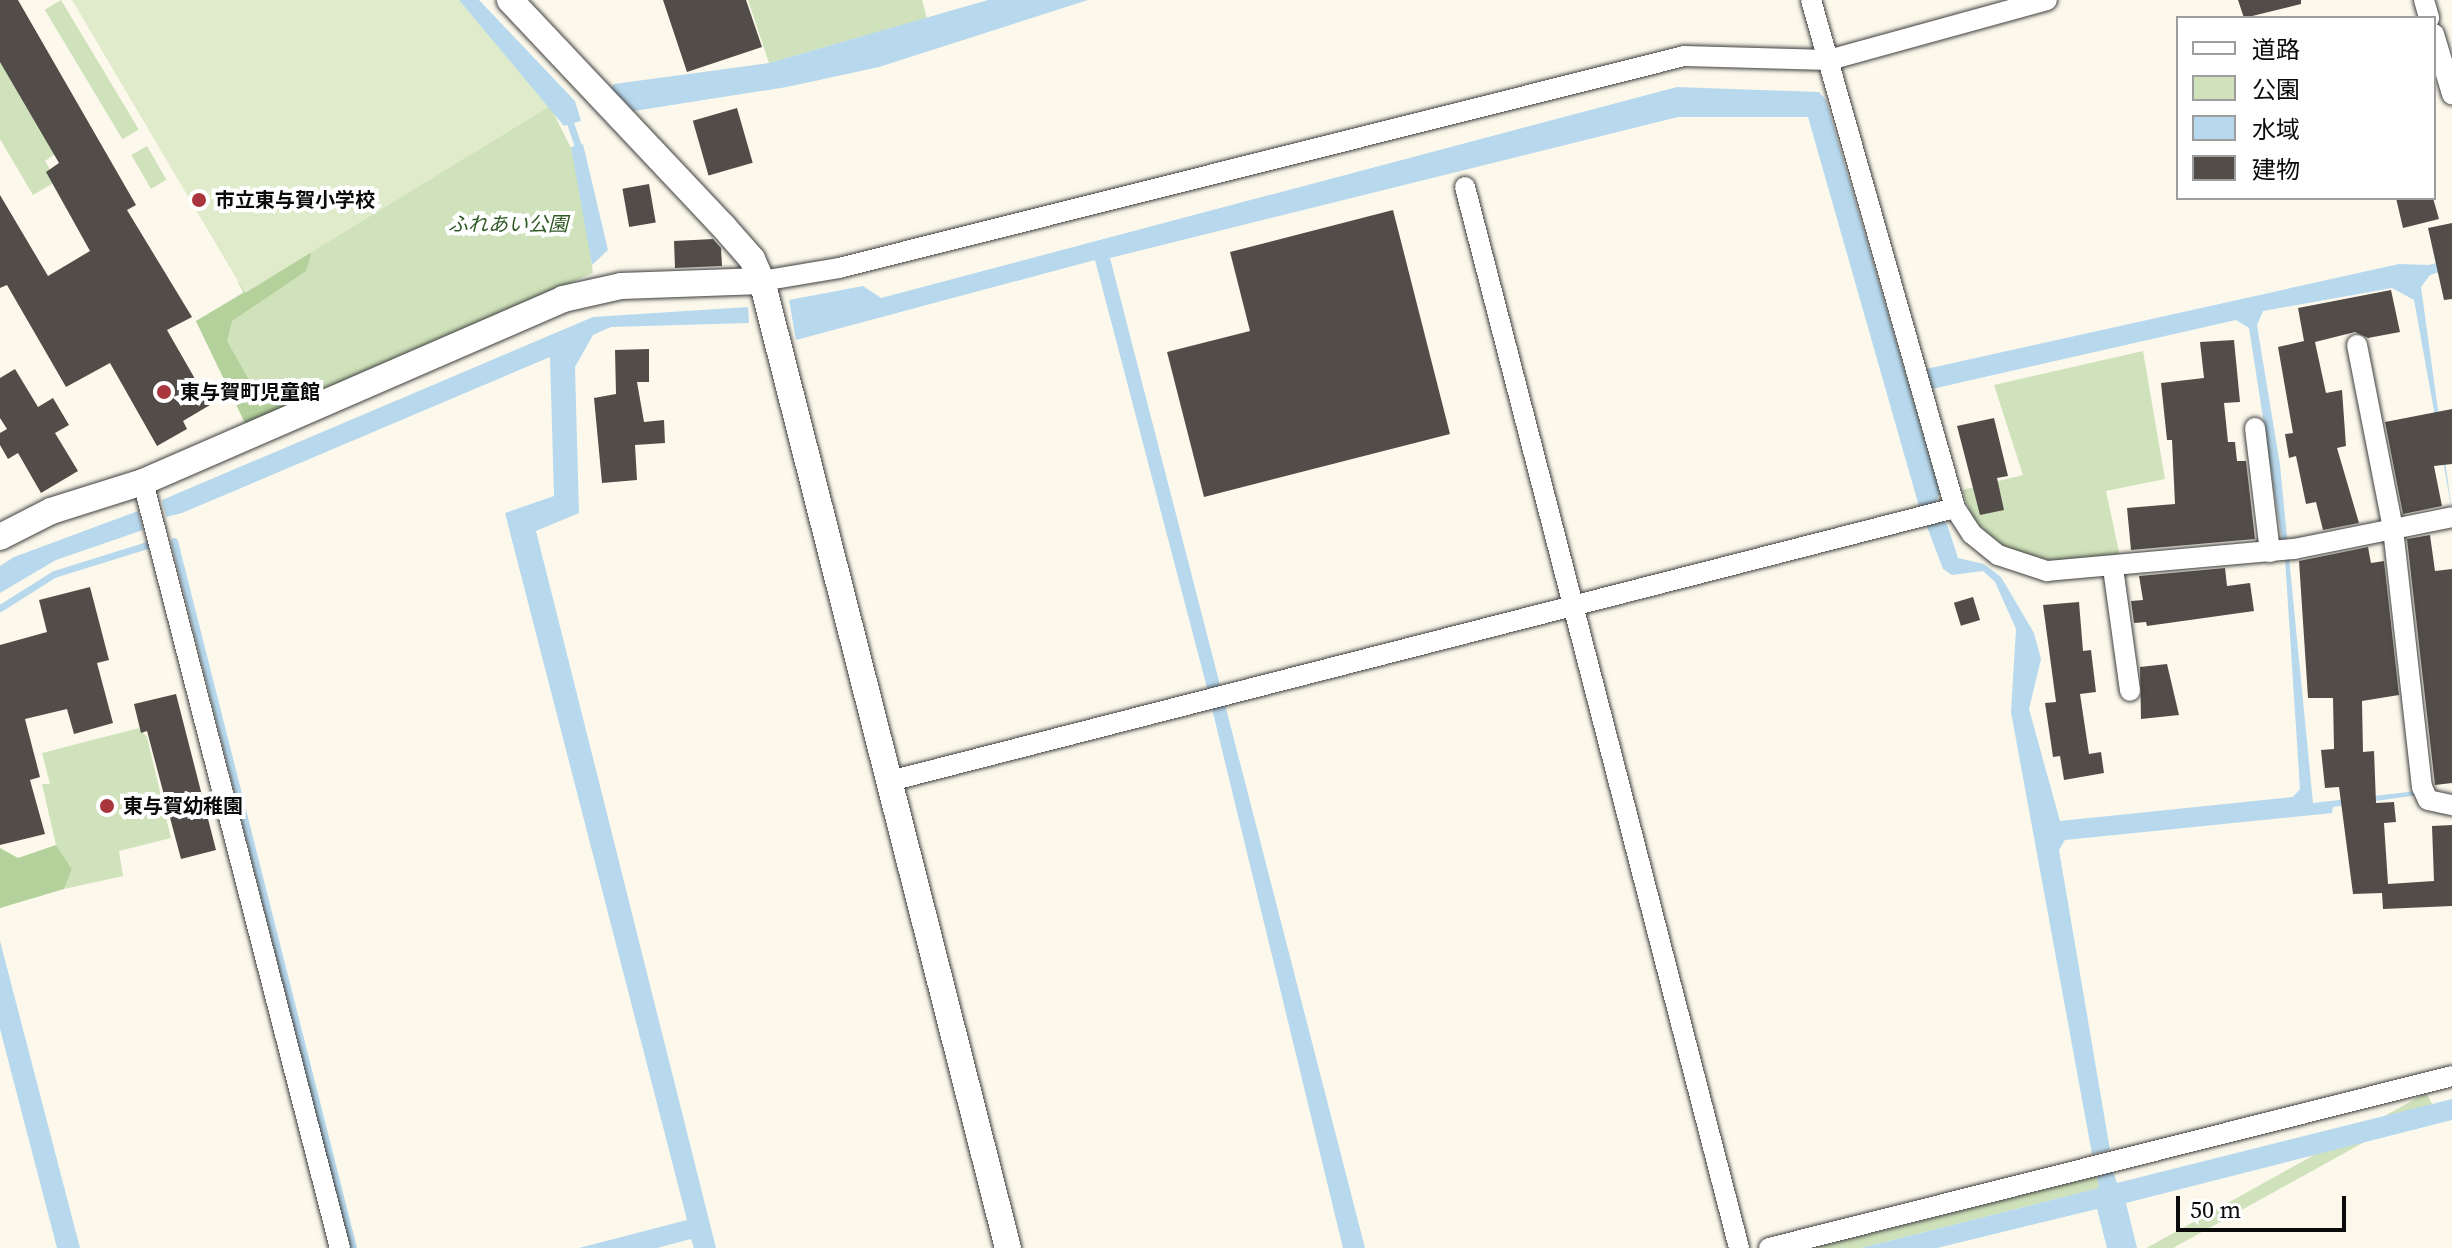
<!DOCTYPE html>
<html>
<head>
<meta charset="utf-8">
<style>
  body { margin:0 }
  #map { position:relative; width:2452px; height:1248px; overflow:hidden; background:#fcf9ec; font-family:"Source Serif 4","Noto Sans JP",serif }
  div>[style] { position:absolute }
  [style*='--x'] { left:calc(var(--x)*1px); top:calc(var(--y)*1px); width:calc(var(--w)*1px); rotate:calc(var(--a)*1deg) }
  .green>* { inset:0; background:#cfe2bb; transform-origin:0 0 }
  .forest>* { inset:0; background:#b4d19c }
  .pitch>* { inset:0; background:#e0ebcb }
  .water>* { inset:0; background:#b8d9ed }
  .stream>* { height:7px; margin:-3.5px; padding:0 3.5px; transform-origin:3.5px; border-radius:3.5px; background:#b8d9ed }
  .building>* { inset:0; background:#534d49; transform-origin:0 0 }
  .roads { filter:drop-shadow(0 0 2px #3e3e3e) drop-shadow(0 0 2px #3e3e3e) }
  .minor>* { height:20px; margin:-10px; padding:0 10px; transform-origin:10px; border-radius:10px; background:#fff }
  .tertiary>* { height:26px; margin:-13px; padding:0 13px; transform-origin:13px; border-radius:13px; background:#fff }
  .dots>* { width:22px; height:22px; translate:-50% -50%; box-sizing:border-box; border:4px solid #fff; border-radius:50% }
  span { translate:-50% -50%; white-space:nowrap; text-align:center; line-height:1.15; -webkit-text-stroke:8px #fff; paint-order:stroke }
  .poi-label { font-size:20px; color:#0b0b0b; font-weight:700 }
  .left { translate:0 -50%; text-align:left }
  .park-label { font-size:20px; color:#305a25; font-style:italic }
  .legend { position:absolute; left:2176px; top:16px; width:260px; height:184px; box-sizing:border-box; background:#fff; border:2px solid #9d9d9d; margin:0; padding:10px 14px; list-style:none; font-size:24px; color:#0b0b0b }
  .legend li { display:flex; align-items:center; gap:16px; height:40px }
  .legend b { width:40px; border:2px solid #9d9d9d }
  .scale { position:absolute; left:2176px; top:1196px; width:170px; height:36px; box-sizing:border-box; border:4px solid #0b0b0b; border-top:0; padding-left:10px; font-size:24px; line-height:28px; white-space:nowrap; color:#0b0b0b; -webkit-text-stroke:6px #fff; paint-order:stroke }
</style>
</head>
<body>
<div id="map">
  <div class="green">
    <div style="left:61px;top:0;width:151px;height:19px;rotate:59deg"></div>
    <div style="clip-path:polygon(748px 0,922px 0,927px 18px,769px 63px)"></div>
    <div style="clip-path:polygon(0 61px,55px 154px,45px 161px,57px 181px,33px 195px,0 139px)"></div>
    <div style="clip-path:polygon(550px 106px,577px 160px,593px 273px,246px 425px,196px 321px)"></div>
    <div style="left:147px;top:146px;width:39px;height:18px;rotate:60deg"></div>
    <div style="clip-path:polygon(2143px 351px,2165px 479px,2106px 491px,2120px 557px,2051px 561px,2002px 547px,1973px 519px,1962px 490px,2023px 475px,1994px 385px)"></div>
    <div style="clip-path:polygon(139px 728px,147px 737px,171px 838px,119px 851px,123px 876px,64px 889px,72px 869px,56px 845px,42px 784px,50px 784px,42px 753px)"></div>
    <div style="left:2426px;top:1093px;width:13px;height:323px;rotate:61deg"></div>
    <div style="clip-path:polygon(2097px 1176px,2100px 1188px,1861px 1248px,1813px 1248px)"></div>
  </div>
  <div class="forest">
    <div style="clip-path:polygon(298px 246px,311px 254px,306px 271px,232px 321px,227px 341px,258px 396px,309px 379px,322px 392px,246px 425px,196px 321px,244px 293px,238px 282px)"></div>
    <div style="clip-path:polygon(56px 845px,72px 869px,64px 889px,0 908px,0 848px,18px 858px)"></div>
  </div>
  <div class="pitch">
    <div style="clip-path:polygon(72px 0,459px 0,550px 106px,245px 293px)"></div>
  </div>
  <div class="water">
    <div style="clip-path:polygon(459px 0,479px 0,575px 101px,581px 121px,564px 126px)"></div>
    <div style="clip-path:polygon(988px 0,1088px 0,879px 67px,787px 87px,634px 111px,611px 88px,614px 84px,769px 63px)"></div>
    <div style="clip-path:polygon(1677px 87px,1819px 92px,1826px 100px,1940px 493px,1935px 503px,1940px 519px,1947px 524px,1958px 558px,1984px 564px,2001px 577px,2034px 633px,2041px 659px,2029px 709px,2060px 821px,2293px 797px,2300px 789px,2285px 559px,2249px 328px,2236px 320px,1932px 389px,1926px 369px,2399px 264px,2429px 265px,2452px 259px,2452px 268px,2430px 275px,2421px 287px,2452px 511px,2414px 300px,2392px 288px,2263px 311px,2257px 325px,2280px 465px,2313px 803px,2417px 791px,2418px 795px,2333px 807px,2332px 813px,2065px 840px,2059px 850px,2110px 1150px,2092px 1154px,2011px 712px,2016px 629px,1995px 582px,1983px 571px,1952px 575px,1943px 569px,1918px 503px,1808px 117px,1678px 117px,1110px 258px,1365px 1248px,1343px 1248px,1206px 684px,1095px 260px,796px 340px,789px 300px,863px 286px,881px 298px)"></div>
    <div style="clip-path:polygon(583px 144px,608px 250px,592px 265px,571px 147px)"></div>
    <div style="clip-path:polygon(748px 307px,749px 323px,611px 327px,593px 335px,575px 367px,579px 513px,536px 531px,716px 1248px,694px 1248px,691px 1239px,657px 1248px,579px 1248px,687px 1220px,505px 513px,554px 496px,550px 357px,182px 513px,166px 517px,162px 500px,593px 317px)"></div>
    <div style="clip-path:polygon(138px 511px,143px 530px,56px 560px,0 593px,0 566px,14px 557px)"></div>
    <div style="clip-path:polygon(0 941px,80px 1248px,57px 1248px,0 1029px)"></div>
    <div style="clip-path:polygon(2452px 1099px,2452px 1120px,2126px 1203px,2137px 1248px,2107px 1248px,2097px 1209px,1937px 1248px,1861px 1248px,2099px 1188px,2097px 1176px,2113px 1171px,2117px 1183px)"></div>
  </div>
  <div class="stream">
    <div style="--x:568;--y:117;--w:39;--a:71"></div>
    <div style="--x:174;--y:541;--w:729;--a:75.79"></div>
    <div style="--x:0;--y:608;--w:64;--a:-32.2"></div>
    <div style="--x:54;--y:574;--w:97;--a:-17.3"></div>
  </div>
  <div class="building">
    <div style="clip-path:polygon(0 0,18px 0,136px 205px,127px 210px,192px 317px,167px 330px,210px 405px,183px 421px,187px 429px,157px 446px,110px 363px,66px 387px,7px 285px,0 288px,0 195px,48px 276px,90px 251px,46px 172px,59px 163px,0 62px)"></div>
    <div style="clip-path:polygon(663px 0,746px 0,762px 47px,687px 72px)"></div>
    <div style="clip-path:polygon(2238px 0,2301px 0,2301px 4px,2244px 18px)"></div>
    <div style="left:737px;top:108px;width:57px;height:46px;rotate:74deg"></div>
    <div style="left:649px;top:184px;width:39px;height:27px;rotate:80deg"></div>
    <div style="clip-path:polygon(2396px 198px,2433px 198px,2439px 219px,2403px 228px)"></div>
    <div style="clip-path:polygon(1393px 210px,1450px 434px,1204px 497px,1167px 352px,1250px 331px,1230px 252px)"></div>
    <div style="clip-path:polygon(2452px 223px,2452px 299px,2444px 300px,2428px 228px)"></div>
    <div style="clip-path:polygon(713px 239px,721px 248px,722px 266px,675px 268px,674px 241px)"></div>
    <div style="clip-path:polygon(2391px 290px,2400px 332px,2368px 338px,2355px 332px,2315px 342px,2326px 393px,2342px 390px,2346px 446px,2337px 448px,2359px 523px,2323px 530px,2316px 502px,2306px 504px,2296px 456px,2289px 458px,2285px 434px,2293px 433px,2278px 347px,2304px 341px,2298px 308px)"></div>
    <div style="clip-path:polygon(2234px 340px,2240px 402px,2224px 403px,2228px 442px,2235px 442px,2237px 461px,2246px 461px,2255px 539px,2131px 550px,2127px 508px,2175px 504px,2172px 440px,2167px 440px,2161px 383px,2204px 378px,2200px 342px)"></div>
    <div style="clip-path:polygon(649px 349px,649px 382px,637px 382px,644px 422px,664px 420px,665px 443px,635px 445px,637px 480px,602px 483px,594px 398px,616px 394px,615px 350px)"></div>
    <div style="clip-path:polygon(15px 369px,38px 407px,53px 398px,69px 425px,55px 433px,78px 471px,41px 493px,18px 453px,8px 459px,0 445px,0 433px,7px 429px,0 418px,0 378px)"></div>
    <div style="clip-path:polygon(2452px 409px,2452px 464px,2434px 466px,2442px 506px,2403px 514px,2385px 422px)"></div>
    <div style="clip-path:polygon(1994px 418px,2008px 476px,1997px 478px,2004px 510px,1980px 515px,1957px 426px)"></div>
    <div style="clip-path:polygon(2430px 535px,2435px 571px,2452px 569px,2452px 783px,2435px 785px,2407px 539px)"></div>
    <div style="clip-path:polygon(2368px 547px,2371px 563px,2384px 561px,2399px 695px,2362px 701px,2363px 752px,2374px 751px,2376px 803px,2394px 802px,2396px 822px,2384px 823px,2388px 884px,2434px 881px,2432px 826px,2452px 825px,2452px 906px,2383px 909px,2382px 893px,2353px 894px,2339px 787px,2325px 788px,2321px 750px,2334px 749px,2333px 698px,2308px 698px,2299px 561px)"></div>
    <div style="clip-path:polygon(2225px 568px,2227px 586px,2250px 583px,2254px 611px,2147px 626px,2146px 622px,2134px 623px,2131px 601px,2143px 600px,2139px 576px)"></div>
    <div style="clip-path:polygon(90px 587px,109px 660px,97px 663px,113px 723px,74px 734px,67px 709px,25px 719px,40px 777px,30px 780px,45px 834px,0 845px,0 645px,47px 632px,39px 600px)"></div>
    <div style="left:1973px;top:597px;width:24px;height:20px;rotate:73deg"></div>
    <div style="clip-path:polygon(2079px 602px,2083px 651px,2091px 650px,2096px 692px,2080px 694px,2089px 754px,2101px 752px,2104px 773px,2064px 780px,2060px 756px,2053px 757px,2045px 703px,2056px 702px,2043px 605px)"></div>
    <div style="clip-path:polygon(2167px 664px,2179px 715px,2141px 719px,2140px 667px)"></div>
    <div style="clip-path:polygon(176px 694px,216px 850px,181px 859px,147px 731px,141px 733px,134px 704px)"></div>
  </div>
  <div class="roads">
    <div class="minor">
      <div style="--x:1811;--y:0;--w:528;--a:74.17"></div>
      <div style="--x:1955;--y:508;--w:31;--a:57"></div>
      <div style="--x:1972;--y:534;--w:33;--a:39"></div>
      <div style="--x:1998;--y:555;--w:52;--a:18.1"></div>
      <div style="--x:2047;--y:571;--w:248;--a:-5.1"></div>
      <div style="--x:2294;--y:549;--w:161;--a:-11.4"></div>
      <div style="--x:2424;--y:0;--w:19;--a:74"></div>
      <div style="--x:2434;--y:34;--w:63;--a:73.3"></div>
      <div style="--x:1465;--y:187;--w:1096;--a:75.52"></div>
      <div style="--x:762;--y:281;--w:78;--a:-9.6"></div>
      <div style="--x:839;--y:268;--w:871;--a:-14.08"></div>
      <div style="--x:1684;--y:56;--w:145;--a:1.6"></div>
      <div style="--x:1829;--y:60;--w:226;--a:-15.4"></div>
      <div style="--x:2357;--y:345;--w:187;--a:78.9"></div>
      <div style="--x:2393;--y:529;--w:260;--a:83.6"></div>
      <div style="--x:2422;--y:787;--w:14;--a:65"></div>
      <div style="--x:2428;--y:800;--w:25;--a:12"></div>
      <div style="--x:2255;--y:428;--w:125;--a:83.1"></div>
      <div style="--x:143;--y:482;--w:791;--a:75.58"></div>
      <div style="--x:2113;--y:568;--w:124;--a:82.1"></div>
      <div style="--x:890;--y:781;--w:1099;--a:-14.38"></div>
      <div style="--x:1769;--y:1248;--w:704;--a:-14.13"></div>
    </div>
    <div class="tertiary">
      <div style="--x:510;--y:0;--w:311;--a:46.7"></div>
      <div style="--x:723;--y:226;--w:44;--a:48.7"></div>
      <div style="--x:752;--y:259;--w:24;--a:66"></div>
      <div style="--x:762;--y:281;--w:998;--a:75.73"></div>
      <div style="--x:0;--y:537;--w:57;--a:-27"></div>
      <div style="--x:51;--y:511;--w:96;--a:-17.5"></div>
      <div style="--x:143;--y:482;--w:458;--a:-23.5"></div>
      <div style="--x:563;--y:299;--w:59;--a:-12.6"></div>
      <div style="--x:621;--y:286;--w:141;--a:-2"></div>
    </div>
  </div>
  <div class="dots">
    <div style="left:199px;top:200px;background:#a9363c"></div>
    <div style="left:164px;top:392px;background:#a9363c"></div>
    <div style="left:107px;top:806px;background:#a9363c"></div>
  </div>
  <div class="poi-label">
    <span class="left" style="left:215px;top:200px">市立東与賀小学校</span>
    <span class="left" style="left:180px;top:392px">東与賀町児童館</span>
    <span class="left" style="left:123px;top:806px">東与賀幼稚園</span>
  </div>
  <div class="park-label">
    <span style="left:508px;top:224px">ふれあい公園</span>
  </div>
  <ul class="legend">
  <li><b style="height:10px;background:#fff"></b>道路</li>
  <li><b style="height:22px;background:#cfe2bb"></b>公園</li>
  <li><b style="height:22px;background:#b8d9ed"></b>水域</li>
  <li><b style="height:22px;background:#534d49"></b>建物</li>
  </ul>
  <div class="scale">50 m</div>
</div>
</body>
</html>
